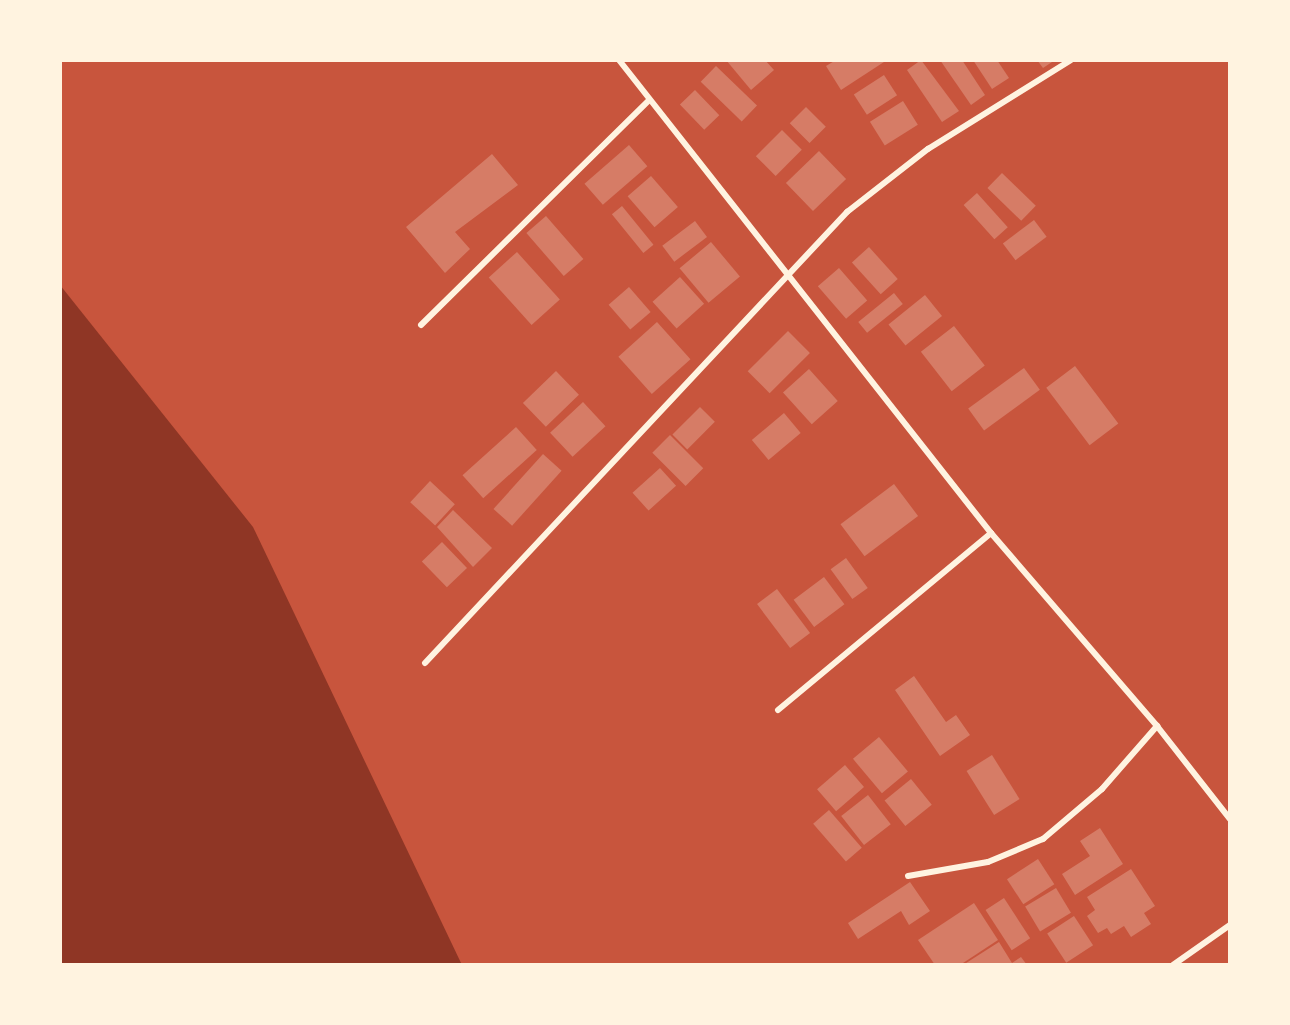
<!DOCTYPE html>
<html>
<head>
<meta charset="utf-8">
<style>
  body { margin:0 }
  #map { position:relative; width:1290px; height:1025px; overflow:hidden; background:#c8553d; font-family:Lato,sans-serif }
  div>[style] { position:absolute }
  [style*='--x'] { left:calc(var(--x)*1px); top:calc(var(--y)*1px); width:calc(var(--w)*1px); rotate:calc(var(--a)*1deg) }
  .water>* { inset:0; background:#8f3625 }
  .building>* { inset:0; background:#d67c66; transform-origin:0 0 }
  .minor>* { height:6px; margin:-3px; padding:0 3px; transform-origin:3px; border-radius:3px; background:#fff3e0 }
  span { translate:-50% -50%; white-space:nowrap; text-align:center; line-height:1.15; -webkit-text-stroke:5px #fff3e0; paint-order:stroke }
  .frame { position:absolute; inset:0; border:62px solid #fff3e0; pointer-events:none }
</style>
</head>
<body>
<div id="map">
  <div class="water">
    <div style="clip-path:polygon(60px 285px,253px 527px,462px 965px,60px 965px)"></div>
  </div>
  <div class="building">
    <div style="clip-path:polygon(726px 60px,765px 60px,774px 70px,751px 90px)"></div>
    <div style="clip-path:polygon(836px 60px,887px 60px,841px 90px,826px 66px)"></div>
    <div style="clip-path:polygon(921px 60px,959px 111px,942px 122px,907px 70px)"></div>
    <div style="clip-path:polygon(940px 60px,962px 60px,985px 95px,971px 105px)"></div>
    <div style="clip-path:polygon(973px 60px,997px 60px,1009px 78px,992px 89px)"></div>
    <div style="clip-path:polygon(1037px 60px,1055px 60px,1043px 68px)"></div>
    <div style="left:716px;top:66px;width:57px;height:22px;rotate:44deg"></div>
    <div style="left:884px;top:75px;width:24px;height:36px;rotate:57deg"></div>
    <div style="left:695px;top:90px;width:35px;height:21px;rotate:46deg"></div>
    <div style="left:903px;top:101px;width:28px;height:39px;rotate:58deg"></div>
    <div style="left:806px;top:107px;width:28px;height:23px;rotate:45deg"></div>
    <div style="left:782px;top:130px;width:28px;height:37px;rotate:45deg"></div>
    <div style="left:629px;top:145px;width:28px;height:59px;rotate:49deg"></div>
    <div style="left:819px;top:151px;width:39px;height:46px;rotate:46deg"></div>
    <div style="clip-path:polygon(492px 154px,518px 185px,455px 232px,470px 249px,445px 273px,406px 227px)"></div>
    <div style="left:1002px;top:173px;width:47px;height:21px;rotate:44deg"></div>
    <div style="left:651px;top:176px;width:41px;height:31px;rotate:49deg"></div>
    <div style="left:977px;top:193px;width:46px;height:18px;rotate:48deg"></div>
    <div style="left:622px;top:206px;width:50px;height:13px;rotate:51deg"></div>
    <div style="left:546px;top:216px;width:57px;height:26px;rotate:49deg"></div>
    <div style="left:1034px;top:220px;width:21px;height:39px;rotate:53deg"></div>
    <div style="left:695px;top:221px;width:20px;height:41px;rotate:53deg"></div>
    <div style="left:711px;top:242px;width:45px;height:41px;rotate:50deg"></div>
    <div style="left:869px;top:247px;width:43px;height:23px;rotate:48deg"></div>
    <div style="left:517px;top:252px;width:64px;height:38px;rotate:48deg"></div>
    <div style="left:839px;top:268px;width:43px;height:28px;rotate:49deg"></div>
    <div style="left:680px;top:277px;width:36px;height:37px;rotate:48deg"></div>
    <div style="left:629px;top:287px;width:33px;height:27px;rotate:49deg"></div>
    <div style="left:894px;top:293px;width:14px;height:46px;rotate:51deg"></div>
    <div style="left:925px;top:295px;width:27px;height:47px;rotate:51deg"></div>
    <div style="left:657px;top:322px;width:50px;height:52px;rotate:48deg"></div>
    <div style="left:954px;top:326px;width:50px;height:42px;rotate:52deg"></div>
    <div style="left:788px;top:331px;width:31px;height:57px;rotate:45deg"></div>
    <div style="left:1075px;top:366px;width:72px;height:36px;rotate:53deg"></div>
    <div style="left:1024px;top:368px;width:27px;height:69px;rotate:54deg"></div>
    <div style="left:809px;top:369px;width:43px;height:35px;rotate:48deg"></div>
    <div style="left:556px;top:371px;width:33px;height:46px;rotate:46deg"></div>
    <div style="left:583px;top:402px;width:33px;height:45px;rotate:47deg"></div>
    <div style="left:700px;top:407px;width:21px;height:39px;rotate:45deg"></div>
    <div style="left:784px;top:413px;width:26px;height:42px;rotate:50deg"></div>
    <div style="left:516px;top:427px;width:31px;height:72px;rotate:48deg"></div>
    <div style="left:670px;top:435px;width:47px;height:25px;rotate:45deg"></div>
    <div style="left:543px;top:454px;width:25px;height:74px;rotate:42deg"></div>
    <div style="left:660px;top:468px;width:24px;height:37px;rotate:48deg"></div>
    <div style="left:430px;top:481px;width:34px;height:29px;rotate:43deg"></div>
    <div style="left:894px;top:484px;width:40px;height:67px;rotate:53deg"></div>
    <div style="clip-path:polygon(453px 510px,492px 548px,473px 567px,437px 527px)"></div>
    <div style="left:442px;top:542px;width:36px;height:28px;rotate:46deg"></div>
    <div style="left:846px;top:558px;width:37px;height:19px;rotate:54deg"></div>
    <div style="left:824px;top:577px;width:34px;height:38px;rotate:53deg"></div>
    <div style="left:777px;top:589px;width:55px;height:25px;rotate:53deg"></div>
    <div style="clip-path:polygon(914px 676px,946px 722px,956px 715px,970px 735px,940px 756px,895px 690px)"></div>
    <div style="left:879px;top:737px;width:45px;height:34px;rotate:50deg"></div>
    <div style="left:992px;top:755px;width:52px;height:30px;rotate:58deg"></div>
    <div style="left:845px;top:765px;width:29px;height:37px;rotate:49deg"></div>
    <div style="left:911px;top:779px;width:33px;height:34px;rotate:51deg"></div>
    <div style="left:868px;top:795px;width:37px;height:34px;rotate:52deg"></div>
    <div style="left:829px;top:810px;width:50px;height:21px;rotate:49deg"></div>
    <div style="clip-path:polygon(1100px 828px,1123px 864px,1075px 895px,1062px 874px,1090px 856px,1080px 841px)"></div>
    <div style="left:1038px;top:859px;width:30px;height:37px;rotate:57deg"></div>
    <div style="clip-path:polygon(1131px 869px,1155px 906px,1144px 913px,1151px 924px,1131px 937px,1124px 926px,1111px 934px,1107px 928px,1098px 933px,1087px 916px,1095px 910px,1087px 897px)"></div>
    <div style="clip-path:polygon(910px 882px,930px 911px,909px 925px,901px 911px,858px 939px,848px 923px)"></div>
    <div style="left:1056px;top:888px;width:29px;height:36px;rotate:59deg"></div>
    <div style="left:1004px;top:898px;width:48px;height:22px;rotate:57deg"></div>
    <div style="clip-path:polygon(974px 903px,998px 940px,960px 965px,935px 965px,918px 940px)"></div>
    <div style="left:1074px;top:916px;width:35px;height:32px;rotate:57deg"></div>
    <div style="clip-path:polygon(999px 942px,1012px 963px,1021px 957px,1027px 965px,963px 965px)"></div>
  </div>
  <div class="minor">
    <div style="--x:619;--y:60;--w:602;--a:51.82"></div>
    <div style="--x:991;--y:533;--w:255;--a:49.3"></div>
    <div style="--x:1157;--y:726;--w:118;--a:51.9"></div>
    <div style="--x:421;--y:325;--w:320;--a:-44.6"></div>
    <div style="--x:425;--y:663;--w:618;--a:-46.9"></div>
    <div style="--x:847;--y:212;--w:103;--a:-37.9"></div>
    <div style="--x:928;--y:149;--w:168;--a:-31.9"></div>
    <div style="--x:778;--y:710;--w:277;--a:-39.7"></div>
    <div style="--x:908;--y:876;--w:81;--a:-9.9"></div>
    <div style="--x:988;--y:862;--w:60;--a:-22.7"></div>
    <div style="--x:1043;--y:839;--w:77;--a:-40.3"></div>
    <div style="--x:1102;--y:789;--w:84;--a:-48.9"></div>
    <div style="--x:1173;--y:965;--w:70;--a:-35.1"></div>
  </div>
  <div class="frame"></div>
</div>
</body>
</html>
